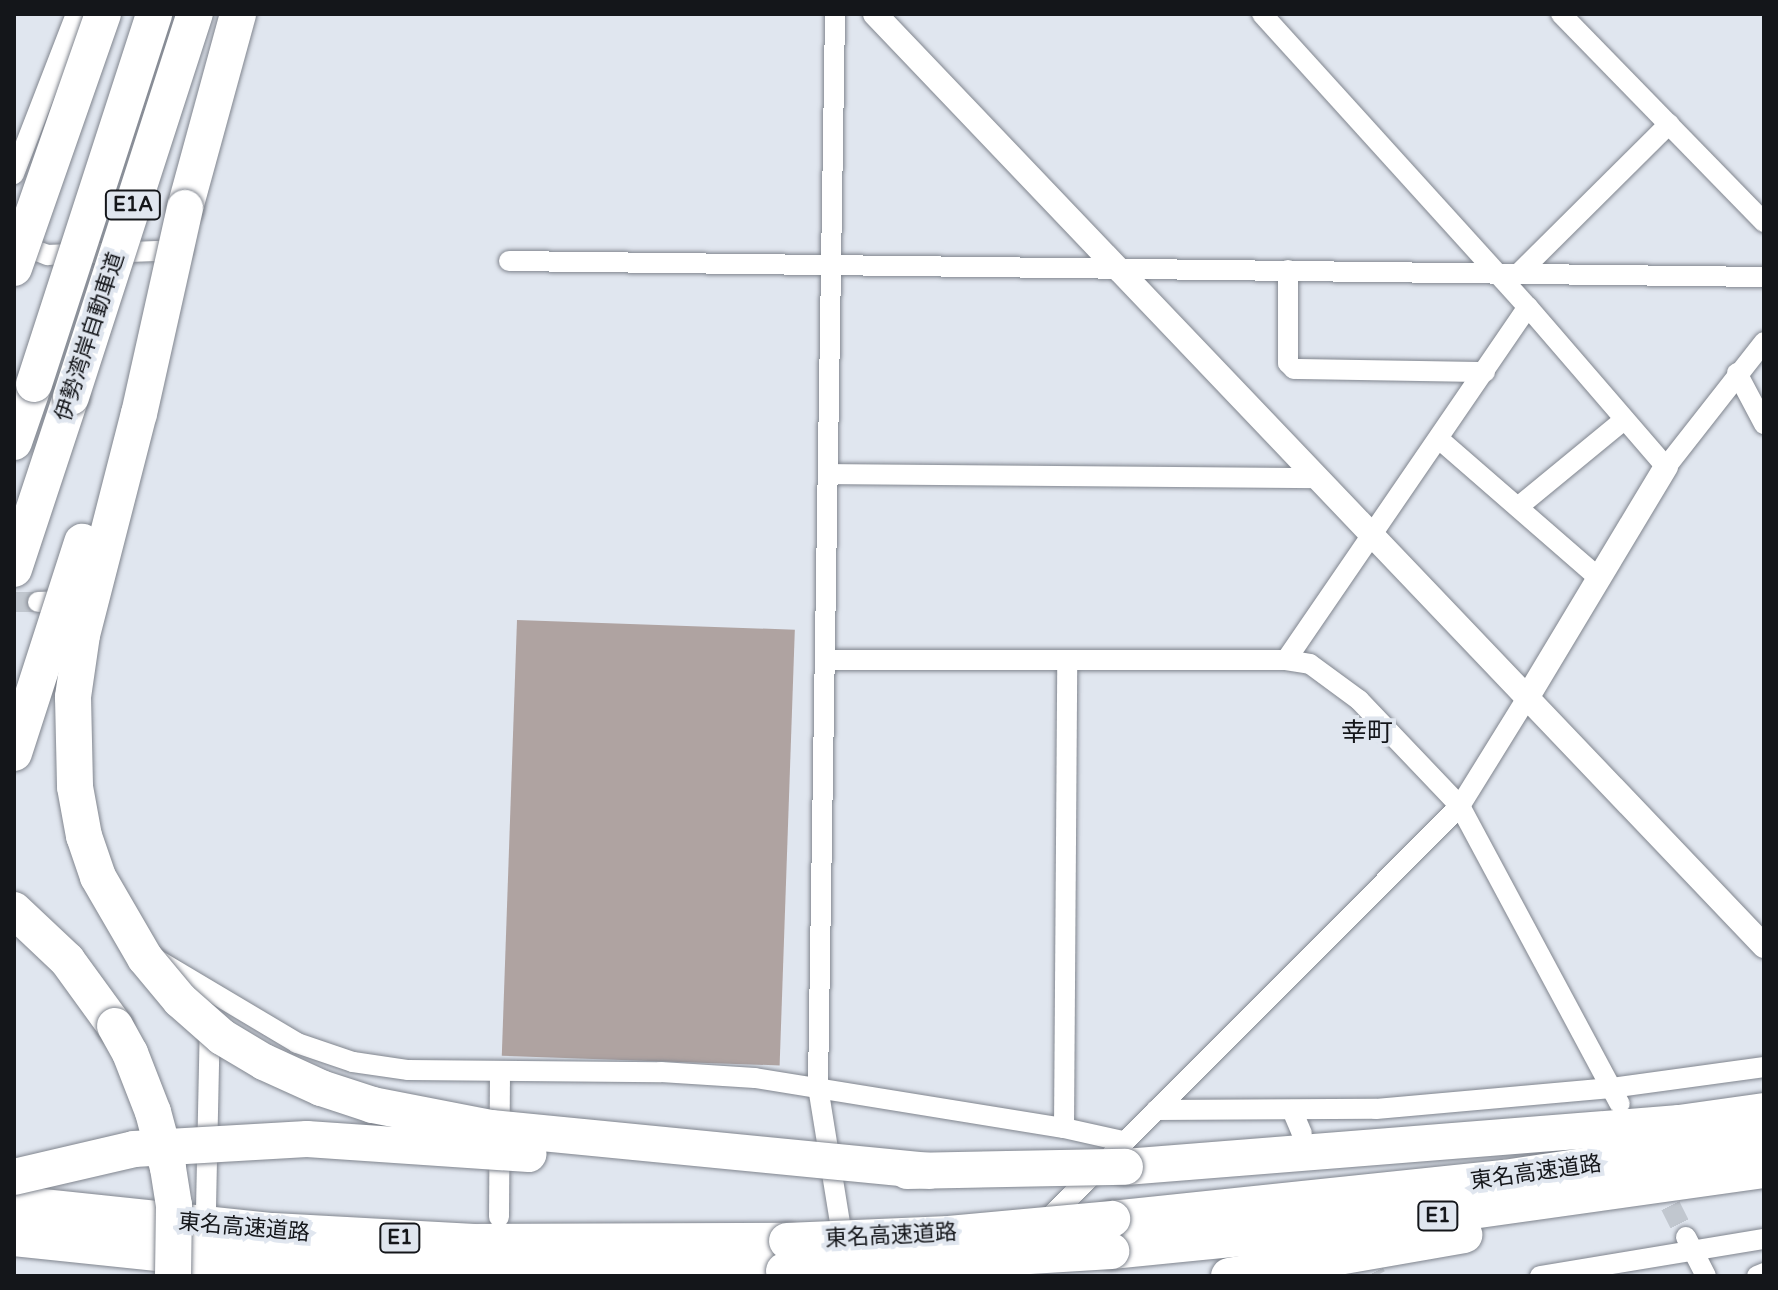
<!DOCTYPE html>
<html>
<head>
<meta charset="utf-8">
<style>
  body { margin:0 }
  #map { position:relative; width:1778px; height:1290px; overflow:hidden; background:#e0e6ef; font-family:"Varela Round","Noto Sans JP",sans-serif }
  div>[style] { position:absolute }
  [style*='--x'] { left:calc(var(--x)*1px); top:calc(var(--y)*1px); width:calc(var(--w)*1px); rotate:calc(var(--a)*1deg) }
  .building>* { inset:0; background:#afa3a1; transform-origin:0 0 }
  .minor-tunnel>* { height:20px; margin-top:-10px; transform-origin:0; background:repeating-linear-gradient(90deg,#c1c7cf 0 20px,transparent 0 30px) }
  .roads { filter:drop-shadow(0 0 2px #80858e) drop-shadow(0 0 2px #80858e) }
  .minor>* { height:20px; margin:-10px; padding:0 10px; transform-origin:10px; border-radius:10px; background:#fff }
  .tertiary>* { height:24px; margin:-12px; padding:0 12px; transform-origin:12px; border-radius:12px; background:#fff }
  .motorway>* { height:36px; margin:-18px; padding:0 18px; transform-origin:18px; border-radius:18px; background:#fff }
  .bridges { filter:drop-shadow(0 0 2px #80858e) drop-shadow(0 0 2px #80858e) }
  .motorway-bridge>* { height:36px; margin:-18px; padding:0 18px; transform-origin:18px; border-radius:18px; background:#fff }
  span { translate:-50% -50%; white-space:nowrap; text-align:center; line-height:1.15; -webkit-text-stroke:8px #e0e6ef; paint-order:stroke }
  .shield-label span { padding:2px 6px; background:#e0e6ef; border:2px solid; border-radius:6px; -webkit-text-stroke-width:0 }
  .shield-label { font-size:20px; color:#14161a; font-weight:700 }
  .street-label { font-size:22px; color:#14161a }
  .quarter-label { font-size:26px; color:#14161a }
  .frame { position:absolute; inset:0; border:16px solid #14161a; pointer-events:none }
</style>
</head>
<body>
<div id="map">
  <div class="building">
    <div style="left:517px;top:620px;width:278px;height:436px;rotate:2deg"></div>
  </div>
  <div class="minor-tunnel">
    <div style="--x:14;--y:602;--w:24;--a:0"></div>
    <div style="--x:1657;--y:1179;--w:65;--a:63.4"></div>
    <div style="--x:1360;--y:1246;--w:34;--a:62"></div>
  </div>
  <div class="roads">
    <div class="minor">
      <div style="--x:835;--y:14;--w:1073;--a:90.91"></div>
      <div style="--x:818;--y:1087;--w:163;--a:80.8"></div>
      <div style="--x:1262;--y:14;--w:396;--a:47.8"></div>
      <div style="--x:1528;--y:307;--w:211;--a:49.2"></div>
      <div style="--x:1666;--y:467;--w:159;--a:-51.9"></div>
      <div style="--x:1561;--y:14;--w:291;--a:45.7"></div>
      <div style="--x:14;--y:174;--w:172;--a:-68.8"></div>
      <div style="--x:16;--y:243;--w:34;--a:21"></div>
      <div style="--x:48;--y:255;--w:134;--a:-2.1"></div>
      <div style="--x:509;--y:261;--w:1255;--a:0.73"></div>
      <div style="--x:1288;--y:270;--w:93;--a:90"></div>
      <div style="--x:1288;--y:363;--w:8;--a:45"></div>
      <div style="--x:1294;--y:369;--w:191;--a:0.9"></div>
      <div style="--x:1518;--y:274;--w:213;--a:-44.8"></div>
      <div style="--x:1737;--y:373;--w:58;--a:62.1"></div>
      <div style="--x:1439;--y:439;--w:212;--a:41"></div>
      <div style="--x:830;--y:474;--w:484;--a:0.5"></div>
      <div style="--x:1518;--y:507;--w:137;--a:-39.4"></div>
      <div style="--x:38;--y:602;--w:33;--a:-2"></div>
      <div style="--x:826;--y:660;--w:460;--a:0"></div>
      <div style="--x:1286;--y:660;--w:24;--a:9"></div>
      <div style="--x:1310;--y:664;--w:61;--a:36.3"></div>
      <div style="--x:1359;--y:700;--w:146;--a:46.4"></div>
      <div style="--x:1460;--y:806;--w:338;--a:61.8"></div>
      <div style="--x:1286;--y:660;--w:428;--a:-55.6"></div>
      <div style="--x:158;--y:960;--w:162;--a:30.8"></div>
      <div style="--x:297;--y:1043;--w:59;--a:18.7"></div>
      <div style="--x:353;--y:1062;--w:56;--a:8.3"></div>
      <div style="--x:408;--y:1070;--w:253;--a:0.5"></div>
      <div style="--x:661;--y:1072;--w:94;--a:3.7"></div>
      <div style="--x:755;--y:1078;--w:313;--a:9.2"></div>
      <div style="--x:1064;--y:1128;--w:59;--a:12.6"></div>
      <div style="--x:1156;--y:1110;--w:220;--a:-0.3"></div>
      <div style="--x:1376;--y:1109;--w:236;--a:-5.1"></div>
      <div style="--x:1611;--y:1088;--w:154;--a:-7.8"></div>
      <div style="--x:1292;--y:1110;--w:25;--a:67"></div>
      <div style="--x:1064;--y:1128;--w:466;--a:-89.6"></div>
      <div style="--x:206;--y:1208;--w:185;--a:-88.8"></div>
      <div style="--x:499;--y:1217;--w:145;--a:-89.6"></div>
      <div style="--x:1043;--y:1224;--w:590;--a:-45.07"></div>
      <div style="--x:1460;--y:806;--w:127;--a:-58.2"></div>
      <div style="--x:1686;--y:1237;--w:44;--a:62.9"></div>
      <div style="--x:1540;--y:1276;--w:227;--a:-9.4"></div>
      <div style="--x:1757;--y:1276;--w:8;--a:-23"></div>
    </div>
    <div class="tertiary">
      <div style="--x:875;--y:14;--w:1288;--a:46.35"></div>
      <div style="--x:1527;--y:698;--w:270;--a:-59"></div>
    </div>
    <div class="motorway">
      <div style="--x:185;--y:208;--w:201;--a:-74.7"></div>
      <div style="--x:14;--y:442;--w:61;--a:-71"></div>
      <div style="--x:14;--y:569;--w:181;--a:-71.7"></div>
      <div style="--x:14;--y:910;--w:73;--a:43.3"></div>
      <div style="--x:67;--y:960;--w:82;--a:54"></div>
      <div style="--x:1125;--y:1167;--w:556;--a:-4.54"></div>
      <div style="--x:1679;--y:1123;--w:86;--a:-8"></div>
      <div style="--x:14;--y:1204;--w:260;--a:6"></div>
      <div style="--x:273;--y:1231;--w:206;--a:3.1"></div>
      <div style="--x:479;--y:1242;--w:308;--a:-0.2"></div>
      <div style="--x:1112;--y:1219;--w:394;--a:-6"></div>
      <div style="--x:1504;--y:1178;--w:263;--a:-8.5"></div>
      <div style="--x:14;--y:1238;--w:260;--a:6"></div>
      <div style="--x:273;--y:1265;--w:203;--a:2.8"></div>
      <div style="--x:476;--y:1275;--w:308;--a:-0.7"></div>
      <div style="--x:1111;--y:1251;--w:262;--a:-5.7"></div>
      <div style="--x:1372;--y:1225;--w:396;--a:-8"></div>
      <div style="--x:1229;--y:1276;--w:239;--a:-9.9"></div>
    </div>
  </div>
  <div class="bridges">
    <div class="motorway-bridge">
      <div style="--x:185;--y:208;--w:210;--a:102.6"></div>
      <div style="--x:139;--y:413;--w:229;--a:104.4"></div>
      <div style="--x:82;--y:635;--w:63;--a:98.3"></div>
      <div style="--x:73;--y:697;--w:90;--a:88.7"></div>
      <div style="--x:75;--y:787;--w:50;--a:79.6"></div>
      <div style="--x:84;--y:836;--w:43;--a:71.1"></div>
      <div style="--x:98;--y:877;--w:94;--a:59.9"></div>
      <div style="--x:145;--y:958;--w:55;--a:50.2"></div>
      <div style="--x:180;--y:1000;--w:56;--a:41.4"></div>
      <div style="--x:222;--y:1037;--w:49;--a:30.8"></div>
      <div style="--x:264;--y:1062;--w:63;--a:24.5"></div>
      <div style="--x:321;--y:1088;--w:55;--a:18.1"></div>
      <div style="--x:373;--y:1105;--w:120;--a:11"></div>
      <div style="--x:491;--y:1128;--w:440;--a:5.6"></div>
      <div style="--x:14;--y:268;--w:269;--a:-70.7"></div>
      <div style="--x:34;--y:384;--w:389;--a:-72"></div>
      <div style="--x:71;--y:397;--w:403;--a:-72.1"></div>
      <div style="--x:14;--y:753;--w:222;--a:-72.1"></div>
      <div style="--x:115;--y:1026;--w:31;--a:61"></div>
      <div style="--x:130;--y:1053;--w:63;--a:68.7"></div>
      <div style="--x:153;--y:1112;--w:58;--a:75"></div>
      <div style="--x:168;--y:1168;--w:37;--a:81"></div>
      <div style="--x:174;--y:1205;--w:71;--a:90.8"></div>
      <div style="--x:907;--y:1171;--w:218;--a:-1.1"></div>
      <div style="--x:14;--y:1177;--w:123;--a:-13.1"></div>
      <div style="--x:134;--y:1149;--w:173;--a:-3.3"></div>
      <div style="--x:307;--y:1139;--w:222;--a:3.9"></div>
      <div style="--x:787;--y:1241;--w:162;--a:-2.5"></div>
      <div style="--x:949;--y:1234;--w:164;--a:-5.3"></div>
      <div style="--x:784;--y:1271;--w:328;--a:-3.5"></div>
    </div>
  </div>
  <div class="shield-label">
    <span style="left:133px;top:205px">E1A</span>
    <span style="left:1438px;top:1216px">E1</span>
    <span style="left:400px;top:1238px">E1</span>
  </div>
  <div class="street-label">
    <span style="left:90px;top:337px;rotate:-72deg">伊勢湾岸自動車道</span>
    <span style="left:1536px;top:1173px;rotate:-8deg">東名高速道路</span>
    <span style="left:244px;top:1228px;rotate:5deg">東名高速道路</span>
    <span style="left:891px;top:1236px;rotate:-3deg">東名高速道路</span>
  </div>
  <div class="quarter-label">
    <span style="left:1367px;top:733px">幸町</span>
  </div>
  <div class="frame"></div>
</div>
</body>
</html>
